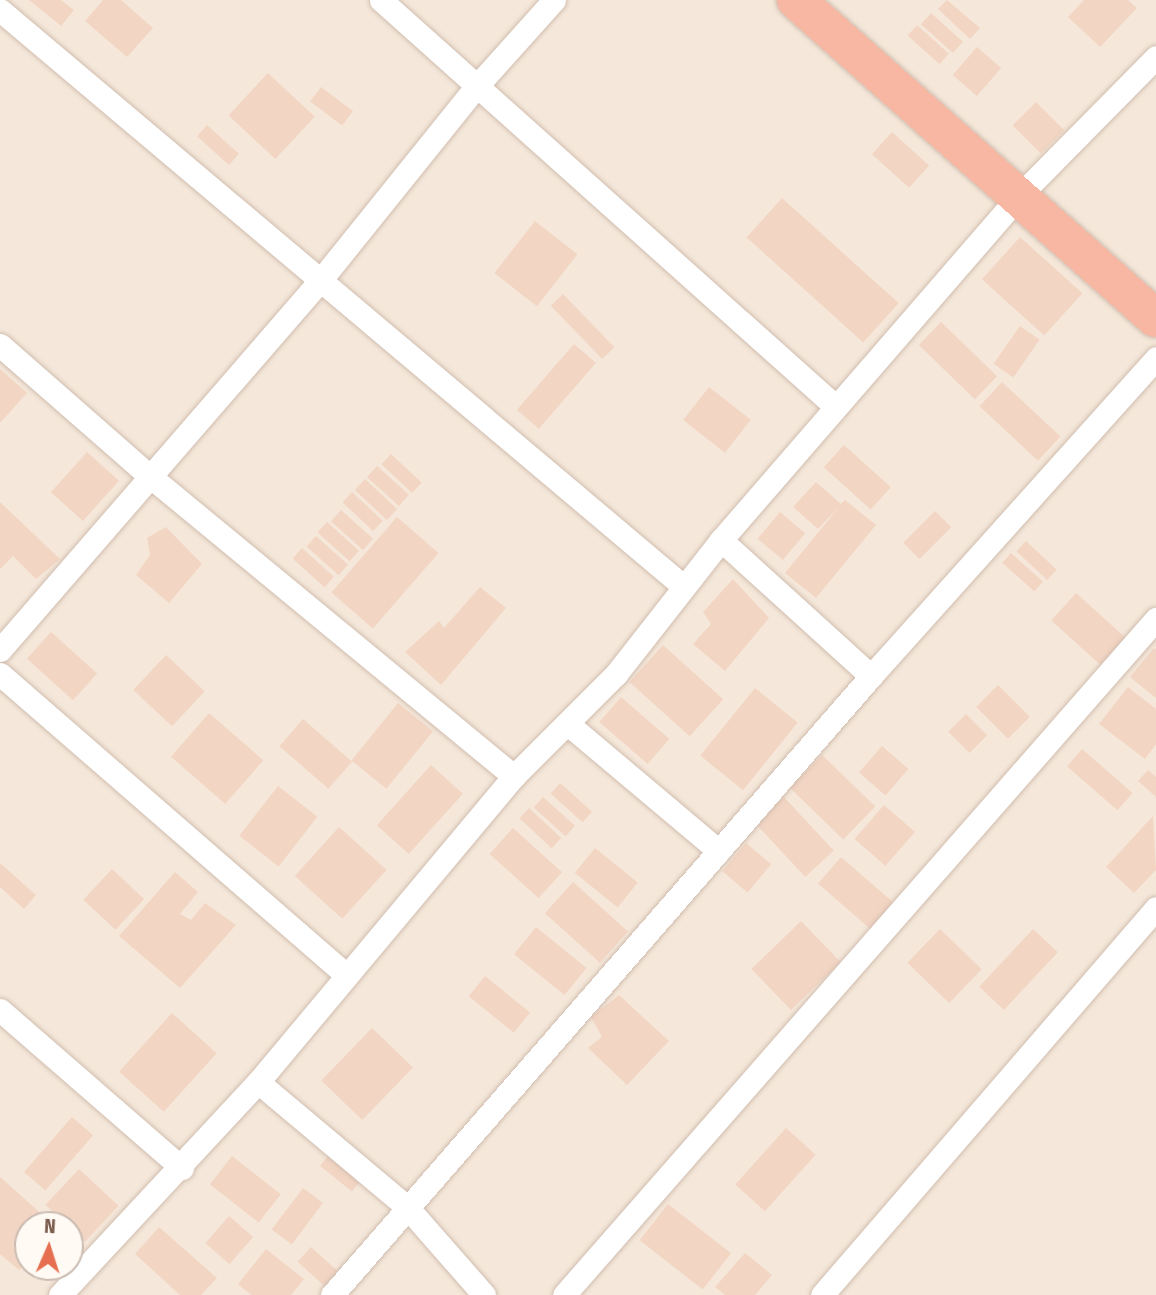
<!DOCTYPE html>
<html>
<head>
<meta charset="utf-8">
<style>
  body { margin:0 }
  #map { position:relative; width:1156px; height:1295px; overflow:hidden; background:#fdf6ec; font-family:"Fira Sans Condensed",sans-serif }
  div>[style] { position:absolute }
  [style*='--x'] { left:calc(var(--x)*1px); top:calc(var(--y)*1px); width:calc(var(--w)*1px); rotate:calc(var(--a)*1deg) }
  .residential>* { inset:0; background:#f5e8da }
  .building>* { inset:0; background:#f3d5c3; transform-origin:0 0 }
  .roads { filter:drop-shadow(0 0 2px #d1beb0) drop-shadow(0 0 2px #d1beb0) }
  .street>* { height:23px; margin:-11.5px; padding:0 11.5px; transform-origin:11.5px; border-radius:11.5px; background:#fff }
  .highway>* { height:38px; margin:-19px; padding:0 19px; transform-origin:19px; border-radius:19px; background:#f7b7a3 }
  span { translate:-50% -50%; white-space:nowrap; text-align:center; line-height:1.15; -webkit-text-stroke:6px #fffaf3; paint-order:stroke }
  .north { position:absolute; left:14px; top:1211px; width:70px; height:70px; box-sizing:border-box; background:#fffaf3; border:2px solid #cabbb1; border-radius:50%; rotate:3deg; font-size:19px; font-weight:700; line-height:28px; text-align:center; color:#7a5c4d }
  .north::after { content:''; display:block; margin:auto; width:24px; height:32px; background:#e76f51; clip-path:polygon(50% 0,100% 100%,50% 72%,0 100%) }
</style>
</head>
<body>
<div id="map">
  <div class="residential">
    <div style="clip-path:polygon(evenodd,0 0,1156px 0,1156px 1295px,0 1295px,0 0,28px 1225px,70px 1225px,70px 1267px,28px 1267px,28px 1225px)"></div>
  </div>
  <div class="building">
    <div style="clip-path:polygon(29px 0,61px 0,74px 10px,61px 26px)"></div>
    <div style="clip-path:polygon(103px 0,121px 0,153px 28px,127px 57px,85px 21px)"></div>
    <div style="clip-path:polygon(947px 0,980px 28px,970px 39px,938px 9px)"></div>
    <div style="clip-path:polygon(1084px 0,1128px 0,1137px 8px,1100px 47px,1068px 17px)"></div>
    <div style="left:931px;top:13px;width:43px;height:15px;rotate:42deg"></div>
    <div style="left:917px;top:25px;width:43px;height:14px;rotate:42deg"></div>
    <div style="left:977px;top:47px;width:32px;height:37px;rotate:41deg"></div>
    <div style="left:268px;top:73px;width:64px;height:58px;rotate:43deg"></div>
    <div style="left:321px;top:87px;width:40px;height:18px;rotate:37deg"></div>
    <div style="left:1036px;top:102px;width:40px;height:33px;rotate:45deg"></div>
    <div style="left:207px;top:125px;width:43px;height:15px;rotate:42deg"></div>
    <div style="left:892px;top:132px;width:50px;height:30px;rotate:42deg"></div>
    <div style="left:782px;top:198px;width:157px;height:53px;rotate:42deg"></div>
    <div style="left:535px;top:221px;width:54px;height:66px;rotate:38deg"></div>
    <div style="left:1020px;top:237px;width:84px;height:57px;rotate:42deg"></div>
    <div style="left:563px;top:294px;width:74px;height:17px;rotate:46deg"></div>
    <div style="left:941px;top:322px;width:78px;height:32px;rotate:44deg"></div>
    <div style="left:1020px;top:326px;width:24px;height:46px;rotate:35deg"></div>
    <div style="left:574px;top:344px;width:29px;height:87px;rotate:41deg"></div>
    <div style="clip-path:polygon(0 369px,27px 393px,0 423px)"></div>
    <div style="left:1002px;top:382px;width:80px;height:33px;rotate:43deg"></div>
    <div style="left:709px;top:387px;width:53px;height:42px;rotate:38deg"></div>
    <div style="left:844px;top:445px;width:63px;height:30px;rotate:42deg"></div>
    <div style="left:87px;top:452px;width:43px;height:54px;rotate:42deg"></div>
    <div style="left:391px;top:454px;width:42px;height:14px;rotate:43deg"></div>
    <div style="left:377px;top:466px;width:43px;height:15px;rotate:42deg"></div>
    <div style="left:365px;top:479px;width:44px;height:15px;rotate:43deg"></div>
    <div style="clip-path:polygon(816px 482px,841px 504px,845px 500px,876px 525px,816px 598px,785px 573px,839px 507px,818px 529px,793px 507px)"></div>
    <div style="left:352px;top:492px;width:42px;height:14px;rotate:43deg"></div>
    <div style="clip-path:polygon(0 502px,60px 559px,36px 579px,13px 556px,0 569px)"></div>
    <div style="left:341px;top:510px;width:43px;height:15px;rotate:42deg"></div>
    <div style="left:935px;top:511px;width:23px;height:45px;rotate:45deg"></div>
    <div style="left:780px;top:512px;width:33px;height:35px;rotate:40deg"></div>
    <div style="left:397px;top:517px;width:55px;height:100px;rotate:41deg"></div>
    <div style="left:327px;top:522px;width:43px;height:14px;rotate:42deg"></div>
    <div style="clip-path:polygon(166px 527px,202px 564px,169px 603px,136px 575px,150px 555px,147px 538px)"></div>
    <div style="left:316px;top:536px;width:43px;height:14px;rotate:42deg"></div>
    <div style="left:1026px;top:541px;width:42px;height:14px;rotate:43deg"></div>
    <div style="left:302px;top:548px;width:43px;height:14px;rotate:42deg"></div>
    <div style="left:1011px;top:553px;width:43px;height:13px;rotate:42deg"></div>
    <div style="clip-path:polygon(733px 579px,769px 618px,725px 671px,693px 644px,711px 624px,703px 612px)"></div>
    <div style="clip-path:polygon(480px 587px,506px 608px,441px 685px,405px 652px,439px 621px,444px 628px)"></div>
    <div style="left:1076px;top:593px;width:69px;height:37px;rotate:42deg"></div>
    <div style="left:51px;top:632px;width:62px;height:36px;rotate:42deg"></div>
    <div style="left:663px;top:645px;width:81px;height:50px;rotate:42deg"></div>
    <div style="clip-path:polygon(1154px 648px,1156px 649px,1156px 698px,1130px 677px)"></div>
    <div style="left:166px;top:655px;width:53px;height:48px;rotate:43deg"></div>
    <div style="left:998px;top:685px;width:45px;height:31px;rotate:45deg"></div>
    <div style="clip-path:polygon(1128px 687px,1156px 709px,1156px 744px,1145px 759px,1099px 724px)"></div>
    <div style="left:755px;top:688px;width:55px;height:87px;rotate:39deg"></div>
    <div style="left:621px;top:697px;width:64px;height:33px;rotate:41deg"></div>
    <div style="left:398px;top:703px;width:45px;height:74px;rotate:39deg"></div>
    <div style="left:209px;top:713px;width:72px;height:58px;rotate:41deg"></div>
    <div style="left:966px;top:714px;width:30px;height:25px;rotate:45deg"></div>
    <div style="left:303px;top:719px;width:65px;height:36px;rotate:41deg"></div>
    <div style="left:882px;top:746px;width:35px;height:35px;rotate:41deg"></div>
    <div style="left:1082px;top:749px;width:67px;height:23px;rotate:41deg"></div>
    <div style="left:822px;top:755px;width:74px;height:46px;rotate:44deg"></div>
    <div style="left:431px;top:765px;width:43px;height:81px;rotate:42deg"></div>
    <div style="clip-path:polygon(1148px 770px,1156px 777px,1156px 797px,1138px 781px)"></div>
    <div style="left:560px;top:783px;width:43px;height:14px;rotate:42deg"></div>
    <div style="left:278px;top:786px;width:50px;height:63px;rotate:38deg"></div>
    <div style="left:543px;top:797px;width:43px;height:14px;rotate:42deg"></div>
    <div style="left:784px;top:797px;width:73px;height:39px;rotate:47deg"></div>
    <div style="left:884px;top:805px;width:41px;height:45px;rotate:41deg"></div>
    <div style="left:529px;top:808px;width:44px;height:14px;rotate:43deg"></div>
    <div style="clip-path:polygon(1153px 816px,1156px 870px,1134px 893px,1106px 867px)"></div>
    <div style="left:339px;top:827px;width:64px;height:66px;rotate:42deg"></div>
    <div style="left:513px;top:828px;width:66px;height:35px;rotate:42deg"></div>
    <div style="left:746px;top:843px;width:33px;height:37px;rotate:40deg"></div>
    <div style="left:595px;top:848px;width:55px;height:32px;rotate:39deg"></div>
    <div style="left:841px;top:857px;width:69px;height:35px;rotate:41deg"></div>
    <div style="clip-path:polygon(0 863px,36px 895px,24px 909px,0 887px)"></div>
    <div style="left:112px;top:869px;width:44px;height:42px;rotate:43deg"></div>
    <div style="clip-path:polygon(175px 872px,198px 892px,180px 914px,191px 920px,205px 903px,236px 925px,180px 988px,119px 936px)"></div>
    <div style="left:573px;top:882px;width:74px;height:42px;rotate:42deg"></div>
    <div style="left:801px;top:921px;width:57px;height:69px;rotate:46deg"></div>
    <div style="left:536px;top:927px;width:65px;height:35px;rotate:39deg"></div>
    <div style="left:940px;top:929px;width:58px;height:47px;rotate:44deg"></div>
    <div style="left:1033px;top:929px;width:34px;height:79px;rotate:43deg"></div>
    <div style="left:485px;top:976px;width:58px;height:26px;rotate:39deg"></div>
    <div style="clip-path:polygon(619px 995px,669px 1041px,627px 1085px,588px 1048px,602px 1037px,591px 1017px)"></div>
    <div style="left:172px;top:1013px;width:60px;height:79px;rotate:42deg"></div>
    <div style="left:372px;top:1028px;width:57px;height:73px;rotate:44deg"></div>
    <div style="left:72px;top:1117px;width:28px;height:73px;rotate:41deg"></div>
    <div style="left:786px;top:1128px;width:40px;height:76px;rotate:42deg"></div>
    <div style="left:332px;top:1151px;width:41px;height:19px;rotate:39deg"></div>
    <div style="left:232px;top:1156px;width:62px;height:36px;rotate:38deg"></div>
    <div style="left:79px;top:1169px;width:54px;height:49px;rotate:43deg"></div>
    <div style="clip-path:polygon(0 1177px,54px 1225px,28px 1225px,28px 1260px,19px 1270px,0 1254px)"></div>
    <div style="left:303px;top:1188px;width:25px;height:52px;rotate:37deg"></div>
    <div style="left:668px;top:1204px;width:80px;height:46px;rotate:38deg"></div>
    <div style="left:229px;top:1216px;width:32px;height:36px;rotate:41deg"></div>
    <div style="clip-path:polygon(159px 1227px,217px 1278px,201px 1295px,180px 1295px,135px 1254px)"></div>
    <div style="left:311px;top:1247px;width:39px;height:20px;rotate:42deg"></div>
    <div style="clip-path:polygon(266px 1249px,304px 1279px,291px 1295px,251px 1295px,238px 1284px)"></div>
    <div style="clip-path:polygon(745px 1253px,772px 1275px,755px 1295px,725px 1295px,715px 1287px)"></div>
  </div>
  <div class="roads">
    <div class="street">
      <div style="--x:381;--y:0;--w:610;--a:41.81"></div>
      <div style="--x:0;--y:10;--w:893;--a:40.14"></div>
      <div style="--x:0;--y:345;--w:202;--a:41.2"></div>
      <div style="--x:152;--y:478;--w:469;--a:39.5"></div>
      <div style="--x:721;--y:540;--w:202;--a:42.2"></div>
      <div style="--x:0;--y:650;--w:487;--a:-49.1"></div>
      <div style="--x:319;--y:282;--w:249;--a:-51.2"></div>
      <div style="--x:475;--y:88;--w:118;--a:-48.1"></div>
      <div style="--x:0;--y:674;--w:456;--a:41"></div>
      <div style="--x:568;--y:724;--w:197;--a:40.1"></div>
      <div style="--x:0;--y:1010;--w:241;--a:41"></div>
      <div style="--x:258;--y:1082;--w:194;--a:40"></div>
      <div style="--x:407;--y:1207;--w:117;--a:48.8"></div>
      <div style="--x:60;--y:1295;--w:291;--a:-47.1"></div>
      <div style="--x:258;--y:1082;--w:399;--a:-50.1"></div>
      <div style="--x:514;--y:776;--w:144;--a:-45"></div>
      <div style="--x:616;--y:674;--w:170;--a:-51.9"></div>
      <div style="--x:721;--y:540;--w:455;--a:-49.1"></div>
      <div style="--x:1019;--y:196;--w:195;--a:-45.4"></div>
      <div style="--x:332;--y:1295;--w:821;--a:-48.95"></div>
      <div style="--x:871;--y:676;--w:427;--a:-48.1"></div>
      <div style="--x:564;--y:1295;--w:899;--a:-48.79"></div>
      <div style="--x:822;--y:1295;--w:511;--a:-49.2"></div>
    </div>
    <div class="highway">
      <div style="--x:796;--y:0;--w:480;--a:41.5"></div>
    </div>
  </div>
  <div class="north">N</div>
</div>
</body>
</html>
